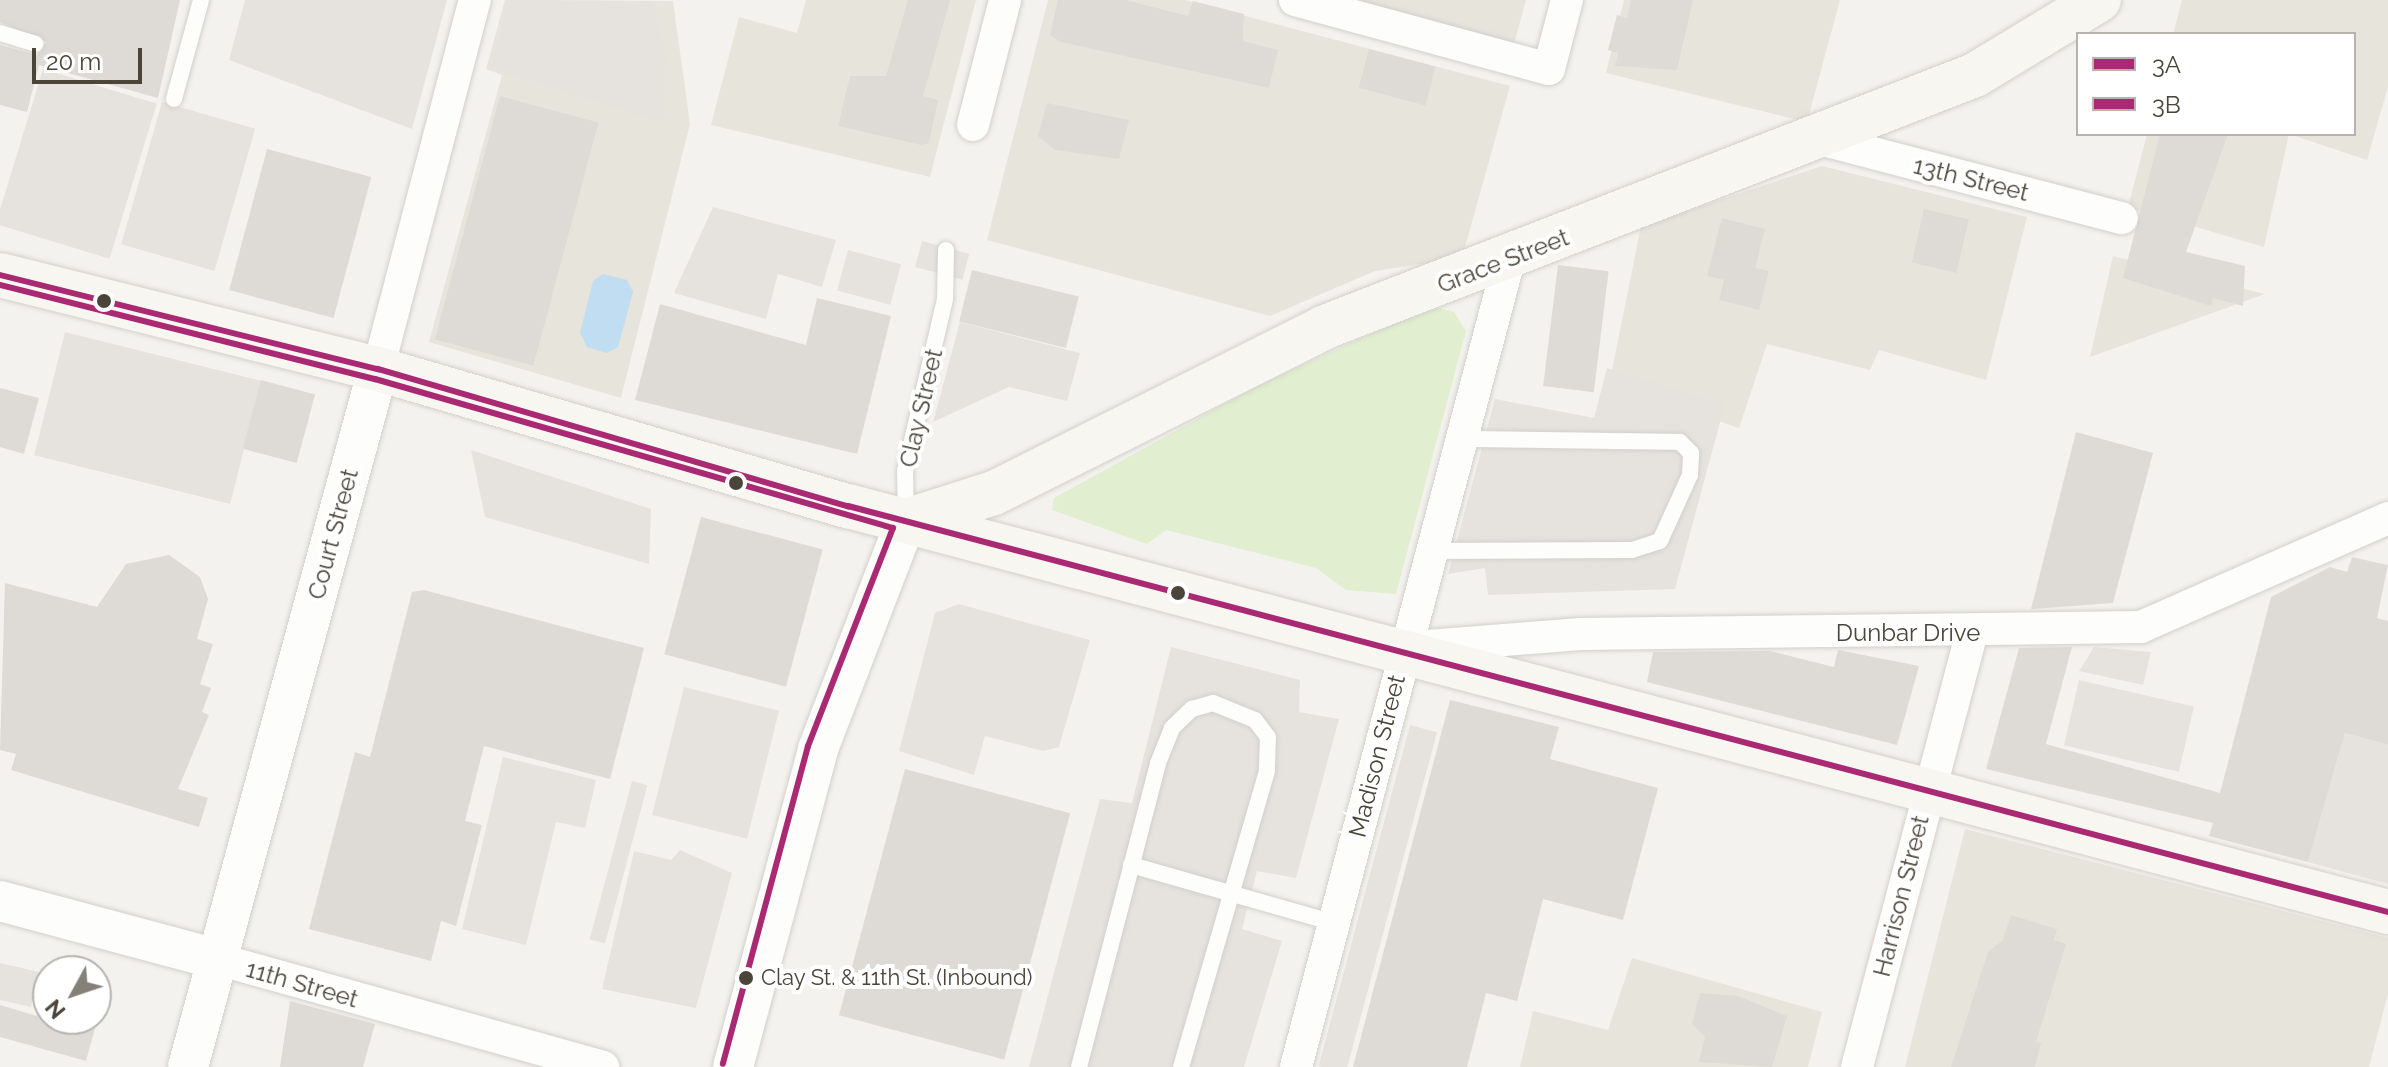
<!DOCTYPE html>
<html>
<head>
<meta charset="utf-8">
<style>
  body { margin:0 }
  #map { position:relative; width:2388px; height:1067px; overflow:hidden; background:#f4f2ee; font-family:Raleway,sans-serif }
  div>[style] { position:absolute }
  [style*='--x'] { left:calc(var(--x)*1px); top:calc(var(--y)*1px); width:calc(var(--w)*1px); rotate:calc(var(--a)*1deg) }
  .residential>* { inset:0; background:#e7e4dc }
  .green>* { inset:0; background:#e1eecf }
  .parking>* { inset:0; background:#e6e3df; transform-origin:0 0 }
  .water>* { inset:0; background:#c0ddf1 }
  .building>* { inset:0; background:#dedbd6; transform-origin:0 0 }
  .roads { filter:drop-shadow(0 0 2px #d2d0cb) drop-shadow(0 0 2px #d2d0cb) }
  .service>* { height:16px; margin:-8px; padding:0 8px; transform-origin:8px; border-radius:8px; background:#fdfdfc }
  .minor>* { height:32px; margin:-16px; padding:0 16px; transform-origin:16px; border-radius:16px; background:#fdfdfc }
  .tertiary>* { height:40px; margin:-20px; padding:0 20px; transform-origin:20px; border-radius:20px; background:#fdfdfc }
  .secondary>* { height:44px; margin:-22px; padding:0 22px; transform-origin:22px; border-radius:22px; background:#f7f6f1 }
  .bus-1>* { height:6px; margin:-3px; padding:0 3px; transform-origin:3px; border-radius:3px; background:#a92973 }
  .bus-2>* { height:6px; margin:-3px; padding:0 3px; transform-origin:3px; border-radius:3px; background:#a92973 }
  .dots>* { width:22px; height:22px; translate:-50% -50%; box-sizing:border-box; border:4px solid #fff; border-radius:50% }
  span { translate:-50% -50%; white-space:nowrap; text-align:center; line-height:1.15; -webkit-text-stroke:8px #fff; paint-order:stroke }
  .bus-label { font-size:22px; color:#4b4439 }
  .left { translate:0 -50%; text-align:left }
  .street-label { font-size:24px; color:#4b4439 }
  .legend { position:absolute; left:2076px; top:32px; width:280px; height:104px; box-sizing:border-box; background:#fff; border:2px solid #b7b4b0; margin:0; padding:10px 14px; list-style:none; font-size:24px; color:#4b4439 }
  .legend li { display:flex; align-items:center; gap:16px; height:40px }
  .legend b { width:40px; border:2px solid #b7b4b0 }
  .north { position:absolute; left:32px; top:955px; width:80px; height:80px; box-sizing:border-box; background:#fff; border:2px solid #b7b4b0; border-radius:50%; rotate:230deg; font-size:22px; font-weight:700; line-height:32px; text-align:center; color:#4b4439 }
  .north::after { content:''; display:block; margin:auto; width:28px; height:36px; background:#868178; clip-path:polygon(50% 0,100% 100%,50% 72%,0 100%) }
  .scale { position:absolute; left:32px; top:48px; width:110px; height:36px; box-sizing:border-box; border:4px solid #4b4439; border-top:0; padding-left:10px; font-size:24px; line-height:28px; white-space:nowrap; color:#4b4439; -webkit-text-stroke:6px #fff; paint-order:stroke }
</style>
</head>
<body>
<div id="map">
  <div class="residential">
    <div style="clip-path:polygon(505px 0,673px 1px,690px 124px,621px 398px,429px 342px,502px 75px,486px 69px)"></div>
    <div style="clip-path:polygon(806px 0,976px 0,930px 177px,711px 125px,739px 17px,797px 33px)"></div>
    <div style="clip-path:polygon(1048px 0,1185px 0,1510px 86px,1462px 258px,1375px 271px,1270px 316px,987px 240px)"></div>
    <div style="clip-path:polygon(1347px 0,1526px 0,1514px 44px)"></div>
    <div style="clip-path:polygon(1624px 0,1840px 0,1807px 122px,1606px 73px)"></div>
    <div style="clip-path:polygon(2182px 0,2388px 0,2388px 87px,2367px 160px,2289px 134px,2264px 247px,2128px 207px,2147px 134px,2354px 134px,2354px 34px,2173px 34px)"></div>
    <div style="clip-path:polygon(1822px 166px,2027px 217px,1986px 380px,1879px 350px,1870px 370px,1767px 344px,1739px 428px,1609px 385px,1641px 226px)"></div>
    <div style="clip-path:polygon(2113px 256px,2265px 294px,2090px 357px)"></div>
    <div style="clip-path:polygon(1965px 829px,2388px 938px,2388px 994px,2369px 1067px,1905px 1067px)"></div>
    <div style="clip-path:polygon(1632px 958px,1822px 1012px,1808px 1067px,1520px 1067px,1533px 1011px,1608px 1030px)"></div>
  </div>
  <div class="green">
    <div style="clip-path:polygon(1432px 306px,1454px 312px,1466px 331px,1396px 594px,1346px 590px,1316px 568px,1166px 530px,1147px 544px,1052px 510px,1054px 498px,1259px 385px)"></div>
  </div>
  <div class="parking">
    <div style="clip-path:polygon(245px 0,447px 0,412px 129px,229px 60px)"></div>
    <div style="clip-path:polygon(508px 0,653px 1px,666px 55px,663px 123px,489px 68px)"></div>
    <div style="left:43px;top:69px;width:119px;height:162px;rotate:17deg"></div>
    <div style="left:162px;top:102px;width:97px;height:148px;rotate:16deg"></div>
    <div style="clip-path:polygon(713px 207px,836px 240px,822px 287px,778px 274px,766px 319px,674px 293px)"></div>
    <div style="left:922px;top:241px;width:49px;height:27px;rotate:15deg"></div>
    <div style="left:848px;top:250px;width:55px;height:42px;rotate:15deg"></div>
    <div style="clip-path:polygon(960px 322px,1080px 353px,1067px 401px,1009px 387px,933px 422px)"></div>
    <div style="left:65px;top:332px;width:202px;height:127px;rotate:14deg"></div>
    <div style="clip-path:polygon(1607px 368px,1725px 404px,1675px 589px,1488px 595px,1485px 568px,1448px 574px,1495px 399px,1594px 418px)"></div>
    <div style="clip-path:polygon(471px 450px,651px 509px,649px 564px,485px 517px)"></div>
    <div style="clip-path:polygon(959px 604px,1090px 640px,1059px 747px,1043px 751px,985px 736px,974px 775px,899px 751px,935px 613px)"></div>
    <div style="clip-path:polygon(1171px 647px,1300px 680px,1299px 712px,1339px 719px,1296px 878px,1257px 871px,1242px 929px,1282px 941px,1244px 1067px,1029px 1067px,1100px 799px,1132px 803px)"></div>
    <div style="clip-path:polygon(2094px 647px,2151px 652px,2143px 685px,2079px 671px)"></div>
    <div style="left:2079px;top:680px;width:118px;height:67px;rotate:13deg"></div>
    <div style="left:684px;top:687px;width:98px;height:132px;rotate:14deg"></div>
    <div style="left:1410px;top:725px;width:28px;height:353px;rotate:15deg"></div>
    <div style="clip-path:polygon(2345px 733px,2388px 745px,2388px 884px,2308px 862px)"></div>
    <div style="clip-path:polygon(503px 757px,596px 780px,585px 828px,556px 822px,526px 945px,462px 929px)"></div>
    <div style="left:632px;top:781px;width:16px;height:164px;rotate:15deg"></div>
    <div style="clip-path:polygon(680px 850px,732px 873px,696px 1008px,602px 989px,634px 851px,671px 860px)"></div>
    <div style="clip-path:polygon(0 963px,39px 972px,31px 1007px,0 1000px)"></div>
  </div>
  <div class="water">
    <div style="clip-path:polygon(603px 274px,627px 280px,633px 292px,618px 347px,607px 353px,587px 347px,580px 333px,593px 281px)"></div>
  </div>
  <div class="building">
    <div style="clip-path:polygon(0 0,180px 0,158px 98px,39px 65px,27px 112px,0 105px,0 45px,37px 55px,46px 42px,0 22px)"></div>
    <div style="clip-path:polygon(908px 0,950px 0,923px 96px,938px 100px,929px 143px,921px 145px,838px 126px,850px 76px,886px 76px)"></div>
    <div style="clip-path:polygon(1058px 0,1126px 0,1188px 16px,1193px 1px,1244px 14px,1243px 41px,1278px 50px,1269px 88px,1061px 42px,1050px 35px)"></div>
    <div style="clip-path:polygon(1631px 0,1693px 0,1677px 70px,1615px 66px,1618px 53px,1608px 50px,1617px 15px,1627px 18px)"></div>
    <div style="left:1369px;top:49px;width:69px;height:40px;rotate:15deg"></div>
    <div style="left:500px;top:96px;width:102px;height:252px;rotate:15deg"></div>
    <div style="clip-path:polygon(1047px 103px,1129px 120px,1119px 159px,1055px 150px,1038px 136px)"></div>
    <div style="clip-path:polygon(2160px 134px,2228px 134px,2186px 252px,2245px 266px,2243px 306px,2213px 298px,2211px 306px,2123px 278px)"></div>
    <div style="left:267px;top:149px;width:108px;height:146px;rotate:15deg"></div>
    <div style="left:1924px;top:209px;width:46px;height:55px;rotate:13deg"></div>
    <div style="clip-path:polygon(1722px 218px,1765px 229px,1755px 268px,1769px 271px,1759px 310px,1719px 300px,1724px 280px,1707px 276px)"></div>
    <div style="left:1558px;top:265px;width:51px;height:122px;rotate:7deg"></div>
    <div style="left:972px;top:270px;width:110px;height:53px;rotate:14deg"></div>
    <div style="clip-path:polygon(817px 298px,891px 316px,857px 454px,635px 400px,660px 304px,806px 345px)"></div>
    <div style="left:261px;top:380px;width:56px;height:71px;rotate:15deg"></div>
    <div style="clip-path:polygon(0 388px,39px 398px,24px 454px,0 447px)"></div>
    <div style="clip-path:polygon(2076px 432px,2153px 453px,2113px 603px,2031px 609px)"></div>
    <div style="left:701px;top:517px;width:126px;height:142px;rotate:15deg"></div>
    <div style="clip-path:polygon(169px 555px,200px 577px,208px 599px,197px 639px,213px 644px,200px 684px,211px 688px,202px 712px,209px 715px,178px 789px,208px 798px,199px 827px,11px 770px,16px 754px,0 750px,5px 583px,97px 607px,126px 564px)"></div>
    <div style="clip-path:polygon(2352px 557px,2388px 565px,2377px 618px,2388px 621px,2388px 745px,2345px 733px,2308px 862px,2209px 836px,2213px 823px,1986px 769px,2019px 648px,2072px 647px,2046px 744px,2220px 793px,2271px 597px,2330px 567px,2347px 572px)"></div>
    <div style="clip-path:polygon(424px 590px,644px 648px,610px 779px,484px 746px,465px 821px,482px 825px,456px 926px,441px 921px,431px 961px,309px 929px,355px 752px,370px 757px,412px 592px)"></div>
    <div style="clip-path:polygon(1838px 650px,1919px 666px,1897px 745px,1647px 682px,1653px 652px,1770px 651px,1834px 667px)"></div>
    <div style="clip-path:polygon(1450px 700px,1559px 727px,1550px 759px,1658px 788px,1623px 920px,1543px 899px,1517px 1001px,1486px 993px,1467px 1067px,1353px 1067px)"></div>
    <div style="left:905px;top:769px;width:171px;height:255px;rotate:15deg"></div>
    <div style="clip-path:polygon(2011px 915px,2057px 929px,2054px 940px,2066px 944px,2036px 1042px,2041px 1043px,2035px 1067px,1951px 1067px,1988px 952px,2003px 940px)"></div>
    <div style="clip-path:polygon(48px 975px,48px 1019px,96px 1019px,96px 986px,106px 988px,86px 1061px,0 1037px,0 1005px,37px 1016px)"></div>
    <div style="clip-path:polygon(1700px 993px,1738px 996px,1787px 1016px,1772px 1067px,1699px 1062px,1705px 1037px,1692px 1024px)"></div>
    <div style="clip-path:polygon(290px 1001px,375px 1024px,363px 1067px,280px 1067px)"></div>
  </div>
  <div class="roads">
    <div class="service">
      <div style="--x:0;--y:33;--w:37;--a:17"></div>
      <div style="--x:174;--y:99;--w:103;--a:-74.7"></div>
      <div style="--x:906;--y:519;--w:48;--a:-91.2"></div>
      <div style="--x:905;--y:471;--w:177;--a:-76.9"></div>
      <div style="--x:945;--y:299;--w:49;--a:-88.8"></div>
      <div style="--x:1431;--y:551;--w:201;--a:-0.3"></div>
      <div style="--x:1632;--y:550;--w:29;--a:-18"></div>
      <div style="--x:1660;--y:541;--w:72;--a:-65.6"></div>
      <div style="--x:1690;--y:475;--w:22;--a:-87"></div>
      <div style="--x:1691;--y:453;--w:16;--a:-135"></div>
      <div style="--x:1680;--y:442;--w:219;--a:-179.2"></div>
      <div style="--x:1131;--y:865;--w:211;--a:15.9"></div>
      <div style="--x:1079;--y:1067;--w:314;--a:-75.4"></div>
      <div style="--x:1158;--y:763;--w:38;--a:-68"></div>
      <div style="--x:1172;--y:728;--w:28;--a:-44"></div>
      <div style="--x:1192;--y:709;--w:22;--a:-16"></div>
      <div style="--x:1213;--y:703;--w:45;--a:22"></div>
      <div style="--x:1255;--y:720;--w:21;--a:53"></div>
      <div style="--x:1268;--y:737;--w:34;--a:92"></div>
      <div style="--x:1267;--y:771;--w:308;--a:106.2"></div>
    </div>
    <div class="minor">
      <div style="--x:1295;--y:0;--w:263;--a:15.2"></div>
      <div style="--x:1549;--y:69;--w:71;--a:-75.4"></div>
      <div style="--x:973;--y:125;--w:129;--a:-75.6"></div>
      <div style="--x:1820;--y:139;--w:312;--a:14.7"></div>
      <div style="--x:378;--y:369;--w:382;--a:-75.3"></div>
      <div style="--x:1415;--y:647;--w:166;--a:-4.5"></div>
      <div style="--x:1580;--y:634;--w:561;--a:-0.71"></div>
      <div style="--x:2141;--y:627;--w:270;--a:-23.8"></div>
      <div style="--x:217;--y:959;--w:401;--a:15.6"></div>
      <div style="--x:1296;--y:1067;--w:835;--a:-75.21"></div>
      <div style="--x:1857;--y:1067;--w:449;--a:-75.2"></div>
    </div>
    <div class="tertiary">
      <div style="--x:0;--y:901;--w:225;--a:15"></div>
      <div style="--x:188;--y:1067;--w:723;--a:-74.77"></div>
      <div style="--x:733;--y:1067;--w:329;--a:-75"></div>
      <div style="--x:818;--y:749;--w:244;--a:-68.9"></div>
    </div>
    <div class="secondary">
      <div style="--x:0;--y:275;--w:390;--a:14"></div>
      <div style="--x:378;--y:369;--w:490;--a:16.3"></div>
      <div style="--x:848;--y:506;--w:1593;--a:14.77"></div>
      <div style="--x:906;--y:521;--w:92;--a:-17.7"></div>
      <div style="--x:994;--y:493;--w:370;--a:-26.6"></div>
      <div style="--x:1325;--y:327;--w:697;--a:-21.19"></div>
      <div style="--x:1975;--y:75;--w:145;--a:-31.2"></div>
    </div>
  </div>
  <div class="bus-1">
    <div style="--x:0;--y:275;--w:390;--a:14"></div>
    <div style="--x:378;--y:369;--w:490;--a:16.3"></div>
    <div style="--x:848;--y:506;--w:1593;--a:14.77"></div>
  </div>
  <div class="bus-2">
    <div style="--x:0;--y:285;--w:387;--a:14.1"></div>
    <div style="--x:375;--y:379;--w:539;--a:16.05"></div>
    <div style="--x:893;--y:528;--w:234;--a:111.3"></div>
    <div style="--x:808;--y:746;--w:329;--a:105"></div>
  </div>
  <div class="dots">
    <div style="left:104px;top:301px;background:#4b4439"></div>
    <div style="left:736px;top:483px;background:#4b4439"></div>
    <div style="left:1178px;top:593px;background:#4b4439"></div>
    <div style="left:746px;top:978px;background:#4b4439"></div>
  </div>
  <div class="bus-label">
    <span class="left" style="left:761px;top:978px">Clay St. &amp; 11th St. (Inbound)</span>
  </div>
  <div class="street-label">
    <span style="left:1971px;top:179px;rotate:14deg">13th Street</span>
    <span style="left:1503px;top:261px;rotate:-21deg">Grace Street</span>
    <span style="left:921px;top:408px;rotate:-77deg">Clay Street</span>
    <span style="left:333px;top:534px;rotate:-75deg">Court Street</span>
    <span style="left:1908px;top:633px">Dunbar Drive</span>
    <span style="left:1377px;top:756px;rotate:-76deg">Madison Street</span>
    <span style="left:1901px;top:896px;rotate:-76deg">Harrison Street</span>
    <span style="left:302px;top:984px;rotate:16deg">11th Street</span>
  </div>
  <ul class="legend">
  <li><b style="height:10px;background:#a92973"></b>3A</li>
  <li><b style="height:10px;background:#a92973"></b>3B</li>
  </ul>
  <div class="north">N</div>
  <div class="scale">20 m</div>
</div>
</body>
</html>
